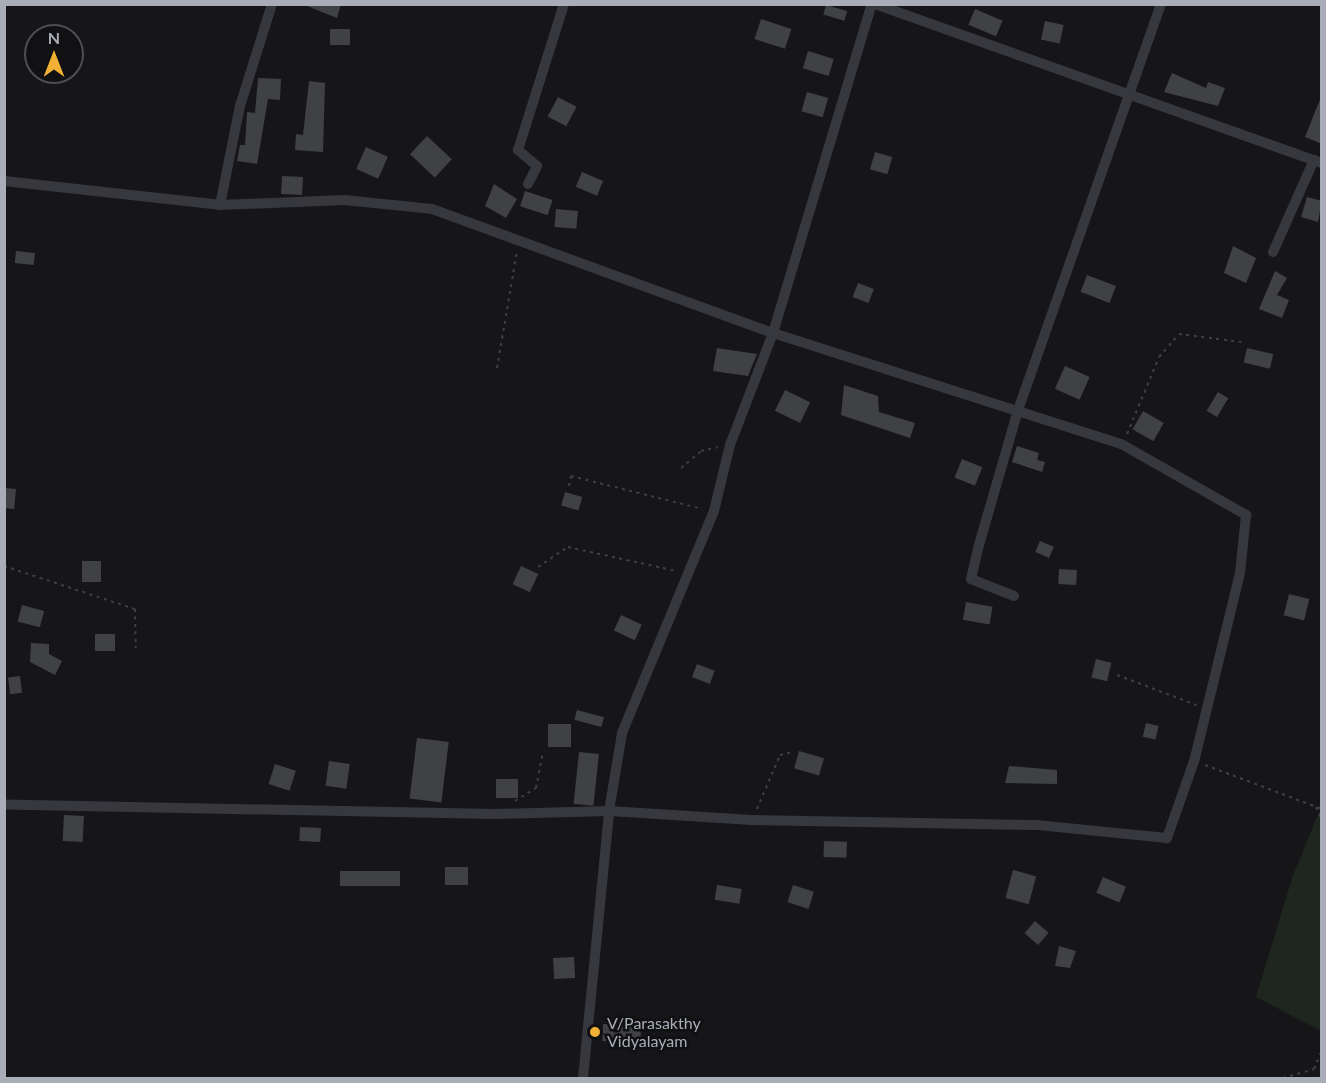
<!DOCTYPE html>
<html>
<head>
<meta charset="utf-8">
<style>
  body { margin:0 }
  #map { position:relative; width:1326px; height:1083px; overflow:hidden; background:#161618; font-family:Lato,sans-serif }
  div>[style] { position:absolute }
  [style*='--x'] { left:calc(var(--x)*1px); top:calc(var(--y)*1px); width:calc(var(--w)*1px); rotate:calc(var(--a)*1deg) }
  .green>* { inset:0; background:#1e261f }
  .building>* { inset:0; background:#404145; transform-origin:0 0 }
  .path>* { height:2px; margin-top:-1px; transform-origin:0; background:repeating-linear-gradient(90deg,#3d3f44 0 3px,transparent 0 7.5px) }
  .street>* { height:10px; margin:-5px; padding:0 5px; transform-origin:5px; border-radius:5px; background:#37383d }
  .dots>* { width:16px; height:16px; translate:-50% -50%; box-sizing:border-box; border:3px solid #111113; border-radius:50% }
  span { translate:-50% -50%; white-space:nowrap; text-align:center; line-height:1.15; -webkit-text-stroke:5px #111113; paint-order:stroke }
  .poi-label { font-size:16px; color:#a8adb8 }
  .left { translate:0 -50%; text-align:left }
  .frame { position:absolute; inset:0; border:6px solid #a8adb8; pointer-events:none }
  .north { position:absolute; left:24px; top:24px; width:60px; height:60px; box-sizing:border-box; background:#111113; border:2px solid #4d4f55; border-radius:50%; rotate:0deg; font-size:16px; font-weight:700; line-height:24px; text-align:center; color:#a8adb8 }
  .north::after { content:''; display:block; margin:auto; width:21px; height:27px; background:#f2b134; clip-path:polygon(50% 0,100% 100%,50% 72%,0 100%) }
</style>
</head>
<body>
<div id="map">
  <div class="green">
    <div style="clip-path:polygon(1321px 807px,1321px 1031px,1256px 997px,1292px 878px)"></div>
  </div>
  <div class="building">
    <div style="clip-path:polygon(302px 4px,341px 4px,337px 18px)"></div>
    <div style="left:826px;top:5px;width:22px;height:10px;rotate:16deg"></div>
    <div style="left:975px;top:9px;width:30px;height:17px;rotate:23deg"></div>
    <div style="left:761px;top:19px;width:32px;height:21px;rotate:18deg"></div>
    <div style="left:1045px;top:21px;width:19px;height:19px;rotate:12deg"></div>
    <div style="left:330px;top:29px;width:20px;height:16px"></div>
    <div style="left:808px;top:51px;width:27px;height:18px;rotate:17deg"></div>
    <div style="clip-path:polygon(1172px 73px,1206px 88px,1208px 82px,1225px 88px,1218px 106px,1164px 92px)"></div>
    <div style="clip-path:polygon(258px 78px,281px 79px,280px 100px,268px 99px,257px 164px,237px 161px,240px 145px,245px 145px,247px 112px,255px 113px)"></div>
    <div style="clip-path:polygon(309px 81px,325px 83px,323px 152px,295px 150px,296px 134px,303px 135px)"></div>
    <div style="left:807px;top:92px;width:22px;height:20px;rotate:16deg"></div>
    <div style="left:558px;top:97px;width:21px;height:22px;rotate:28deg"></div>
    <div style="clip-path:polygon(1321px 97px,1322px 97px,1322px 144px,1305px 137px)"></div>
    <div style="left:427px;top:136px;width:34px;height:25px;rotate:43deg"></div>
    <div style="left:366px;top:147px;width:24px;height:24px;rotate:24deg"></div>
    <div style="left:875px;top:152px;width:18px;height:18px;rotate:16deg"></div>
    <div style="left:582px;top:172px;width:23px;height:16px;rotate:23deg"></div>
    <div style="left:282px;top:176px;width:21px;height:18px;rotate:3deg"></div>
    <div style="clip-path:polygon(494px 184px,517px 199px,506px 218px,485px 206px)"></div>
    <div style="left:525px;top:191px;width:29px;height:16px;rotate:18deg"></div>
    <div style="clip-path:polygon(1307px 197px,1322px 201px,1318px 222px,1301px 217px)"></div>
    <div style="left:556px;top:209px;width:22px;height:18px;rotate:5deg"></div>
    <div style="clip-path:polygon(1233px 246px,1256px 258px,1246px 283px,1224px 273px)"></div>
    <div style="left:16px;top:251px;width:19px;height:12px;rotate:6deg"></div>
    <div style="clip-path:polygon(1275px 271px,1287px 278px,1277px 295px,1289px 300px,1282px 318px,1259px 309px)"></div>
    <div style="left:1087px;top:275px;width:31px;height:18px;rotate:21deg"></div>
    <div style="left:858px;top:283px;width:17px;height:15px;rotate:21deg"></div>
    <div style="clip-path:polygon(717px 348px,757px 354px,748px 376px,713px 371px)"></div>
    <div style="left:1247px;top:348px;width:27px;height:15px;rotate:13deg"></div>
    <div style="left:1065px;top:366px;width:27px;height:25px;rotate:24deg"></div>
    <div style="clip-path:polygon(844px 385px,878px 396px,879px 412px,915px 423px,910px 438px,841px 415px)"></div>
    <div style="left:785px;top:390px;width:28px;height:23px;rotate:26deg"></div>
    <div style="left:1218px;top:392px;width:12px;height:22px;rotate:31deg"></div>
    <div style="left:1143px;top:411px;width:24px;height:21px;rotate:30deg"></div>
    <div style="clip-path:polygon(1017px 446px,1039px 453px,1037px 460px,1045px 462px,1042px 472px,1012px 462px)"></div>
    <div style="left:962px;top:459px;width:22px;height:20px;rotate:22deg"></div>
    <div style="left:4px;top:488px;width:12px;height:20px;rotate:5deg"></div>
    <div style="left:565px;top:492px;width:18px;height:14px;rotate:16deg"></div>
    <div style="left:1040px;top:541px;width:15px;height:12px;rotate:23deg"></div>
    <div style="left:82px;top:561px;width:19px;height:21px"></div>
    <div style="left:521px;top:566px;width:19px;height:20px;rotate:25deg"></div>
    <div style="left:1059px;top:569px;width:18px;height:15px;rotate:3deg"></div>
    <div style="left:1289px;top:594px;width:21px;height:22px;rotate:14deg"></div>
    <div style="left:966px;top:602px;width:27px;height:18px;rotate:10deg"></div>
    <div style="left:22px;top:605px;width:23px;height:17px;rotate:15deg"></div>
    <div style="left:621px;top:615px;width:23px;height:17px;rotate:25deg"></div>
    <div style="left:95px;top:634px;width:20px;height:17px"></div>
    <div style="clip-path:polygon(31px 643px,49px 644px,49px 654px,62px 661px,55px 675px,30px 662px)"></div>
    <div style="left:1096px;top:659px;width:16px;height:19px;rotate:14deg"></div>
    <div style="left:697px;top:664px;width:19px;height:14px;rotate:21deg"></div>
    <div style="left:20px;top:676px;width:17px;height:12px;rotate:83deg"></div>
    <div style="left:577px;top:710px;width:28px;height:10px;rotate:15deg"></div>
    <div style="left:1146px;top:723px;width:13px;height:14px;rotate:13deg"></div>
    <div style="left:548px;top:724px;width:23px;height:23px"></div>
    <div style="left:417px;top:738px;width:32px;height:61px;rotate:7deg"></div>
    <div style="left:799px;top:751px;width:26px;height:18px;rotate:16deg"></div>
    <div style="left:579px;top:752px;width:20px;height:52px;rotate:6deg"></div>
    <div style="left:329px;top:761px;width:21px;height:25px;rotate:8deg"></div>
    <div style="left:275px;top:764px;width:22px;height:21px;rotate:18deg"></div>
    <div style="clip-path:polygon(1009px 766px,1057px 770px,1057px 784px,1005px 783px)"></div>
    <div style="left:496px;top:779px;width:22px;height:19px"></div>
    <div style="left:64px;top:815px;width:20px;height:26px;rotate:3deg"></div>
    <div style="left:300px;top:827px;width:21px;height:14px;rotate:3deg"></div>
    <div style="left:824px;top:841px;width:23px;height:16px;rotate:2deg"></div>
    <div style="left:468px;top:867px;width:18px;height:23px;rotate:90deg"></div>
    <div style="left:1013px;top:870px;width:24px;height:29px;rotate:15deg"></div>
    <div style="left:340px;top:871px;width:60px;height:15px"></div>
    <div style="left:1103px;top:877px;width:25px;height:17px;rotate:23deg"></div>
    <div style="left:717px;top:885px;width:25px;height:15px;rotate:9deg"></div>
    <div style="left:793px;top:885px;width:22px;height:18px;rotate:18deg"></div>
    <div style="left:1035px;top:921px;width:18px;height:16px;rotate:41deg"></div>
    <div style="clip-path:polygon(1059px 946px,1076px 951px,1070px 968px,1055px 966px)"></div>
    <div style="left:574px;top:957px;width:21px;height:21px;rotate:87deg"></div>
    <div style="left:603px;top:1024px;width:38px;height:17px;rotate:2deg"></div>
  </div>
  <div class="path">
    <div style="--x:497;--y:368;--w:119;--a:-80.3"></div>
    <div style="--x:1127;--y:434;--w:83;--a:-67.4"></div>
    <div style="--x:1159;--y:357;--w:30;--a:-49"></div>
    <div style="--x:1179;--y:334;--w:63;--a:7.4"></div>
    <div style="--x:681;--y:468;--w:26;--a:-40"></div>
    <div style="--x:701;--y:451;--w:17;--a:-13"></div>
    <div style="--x:569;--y:486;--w:10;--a:-79"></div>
    <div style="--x:571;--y:476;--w:135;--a:14.1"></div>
    <div style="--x:4;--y:566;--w:138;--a:18.2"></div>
    <div style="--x:135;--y:609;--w:39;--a:89"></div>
    <div style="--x:538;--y:567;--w:36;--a:-34"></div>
    <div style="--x:568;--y:547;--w:111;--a:12.5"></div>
    <div style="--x:1117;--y:675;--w:85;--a:20.8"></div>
    <div style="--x:1205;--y:765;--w:125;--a:20.6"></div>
    <div style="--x:515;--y:801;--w:25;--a:-32"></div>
    <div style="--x:536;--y:788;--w:37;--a:-79"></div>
    <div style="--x:1316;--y:807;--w:15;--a:67"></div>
    <div style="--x:757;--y:809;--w:59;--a:-66.9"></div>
    <div style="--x:780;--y:755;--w:12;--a:-14"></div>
    <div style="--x:1283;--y:1078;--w:32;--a:-16"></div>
    <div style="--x:1314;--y:1069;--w:21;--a:-67"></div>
  </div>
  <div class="street">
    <div style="--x:875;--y:4;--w:474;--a:19.6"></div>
    <div style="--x:4;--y:181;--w:217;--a:6.3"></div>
    <div style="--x:220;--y:205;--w:124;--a:-2.3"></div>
    <div style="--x:344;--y:200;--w:88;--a:5.8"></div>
    <div style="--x:432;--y:209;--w:363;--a:20"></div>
    <div style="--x:773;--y:333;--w:367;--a:17.7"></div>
    <div style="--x:1123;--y:445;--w:142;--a:29.6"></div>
    <div style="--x:1246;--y:515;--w:58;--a:95.9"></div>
    <div style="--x:1240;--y:573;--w:194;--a:103.7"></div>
    <div style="--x:1194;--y:761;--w:82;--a:109.3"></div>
    <div style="--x:1167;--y:838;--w:132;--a:-174.3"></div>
    <div style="--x:1036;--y:825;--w:284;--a:-179"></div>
    <div style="--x:752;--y:820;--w:143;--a:-176.4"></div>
    <div style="--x:609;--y:811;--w:114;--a:178.5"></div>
    <div style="--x:495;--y:814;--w:491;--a:-178.9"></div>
    <div style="--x:528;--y:184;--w:20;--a:-63"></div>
    <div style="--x:537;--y:166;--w:25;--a:-140"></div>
    <div style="--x:518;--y:150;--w:153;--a:-72.5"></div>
    <div style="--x:220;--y:205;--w:101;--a:-78.6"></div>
    <div style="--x:240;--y:106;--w:107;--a:-72.6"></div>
    <div style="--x:1273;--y:252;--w:101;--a:-66"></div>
    <div style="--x:1014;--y:596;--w:46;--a:-158.4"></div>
    <div style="--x:971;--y:579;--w:35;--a:-77"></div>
    <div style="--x:979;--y:545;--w:141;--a:-73.9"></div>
    <div style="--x:1018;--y:410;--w:430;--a:-70.6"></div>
    <div style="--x:583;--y:1078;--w:268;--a:-84.4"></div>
    <div style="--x:609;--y:811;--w:79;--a:-80.5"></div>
    <div style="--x:622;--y:733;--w:240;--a:-67.5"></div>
    <div style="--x:714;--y:511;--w:68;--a:-76.4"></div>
    <div style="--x:730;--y:445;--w:120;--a:-69"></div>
    <div style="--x:773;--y:333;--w:344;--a:-73.3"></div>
  </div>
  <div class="dots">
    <div style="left:595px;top:1032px;background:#f2b134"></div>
  </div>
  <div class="poi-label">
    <span class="left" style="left:607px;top:1032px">V/Parasakthy<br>Vidyalayam</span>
  </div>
  <div class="frame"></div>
  <div class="north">N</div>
</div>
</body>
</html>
